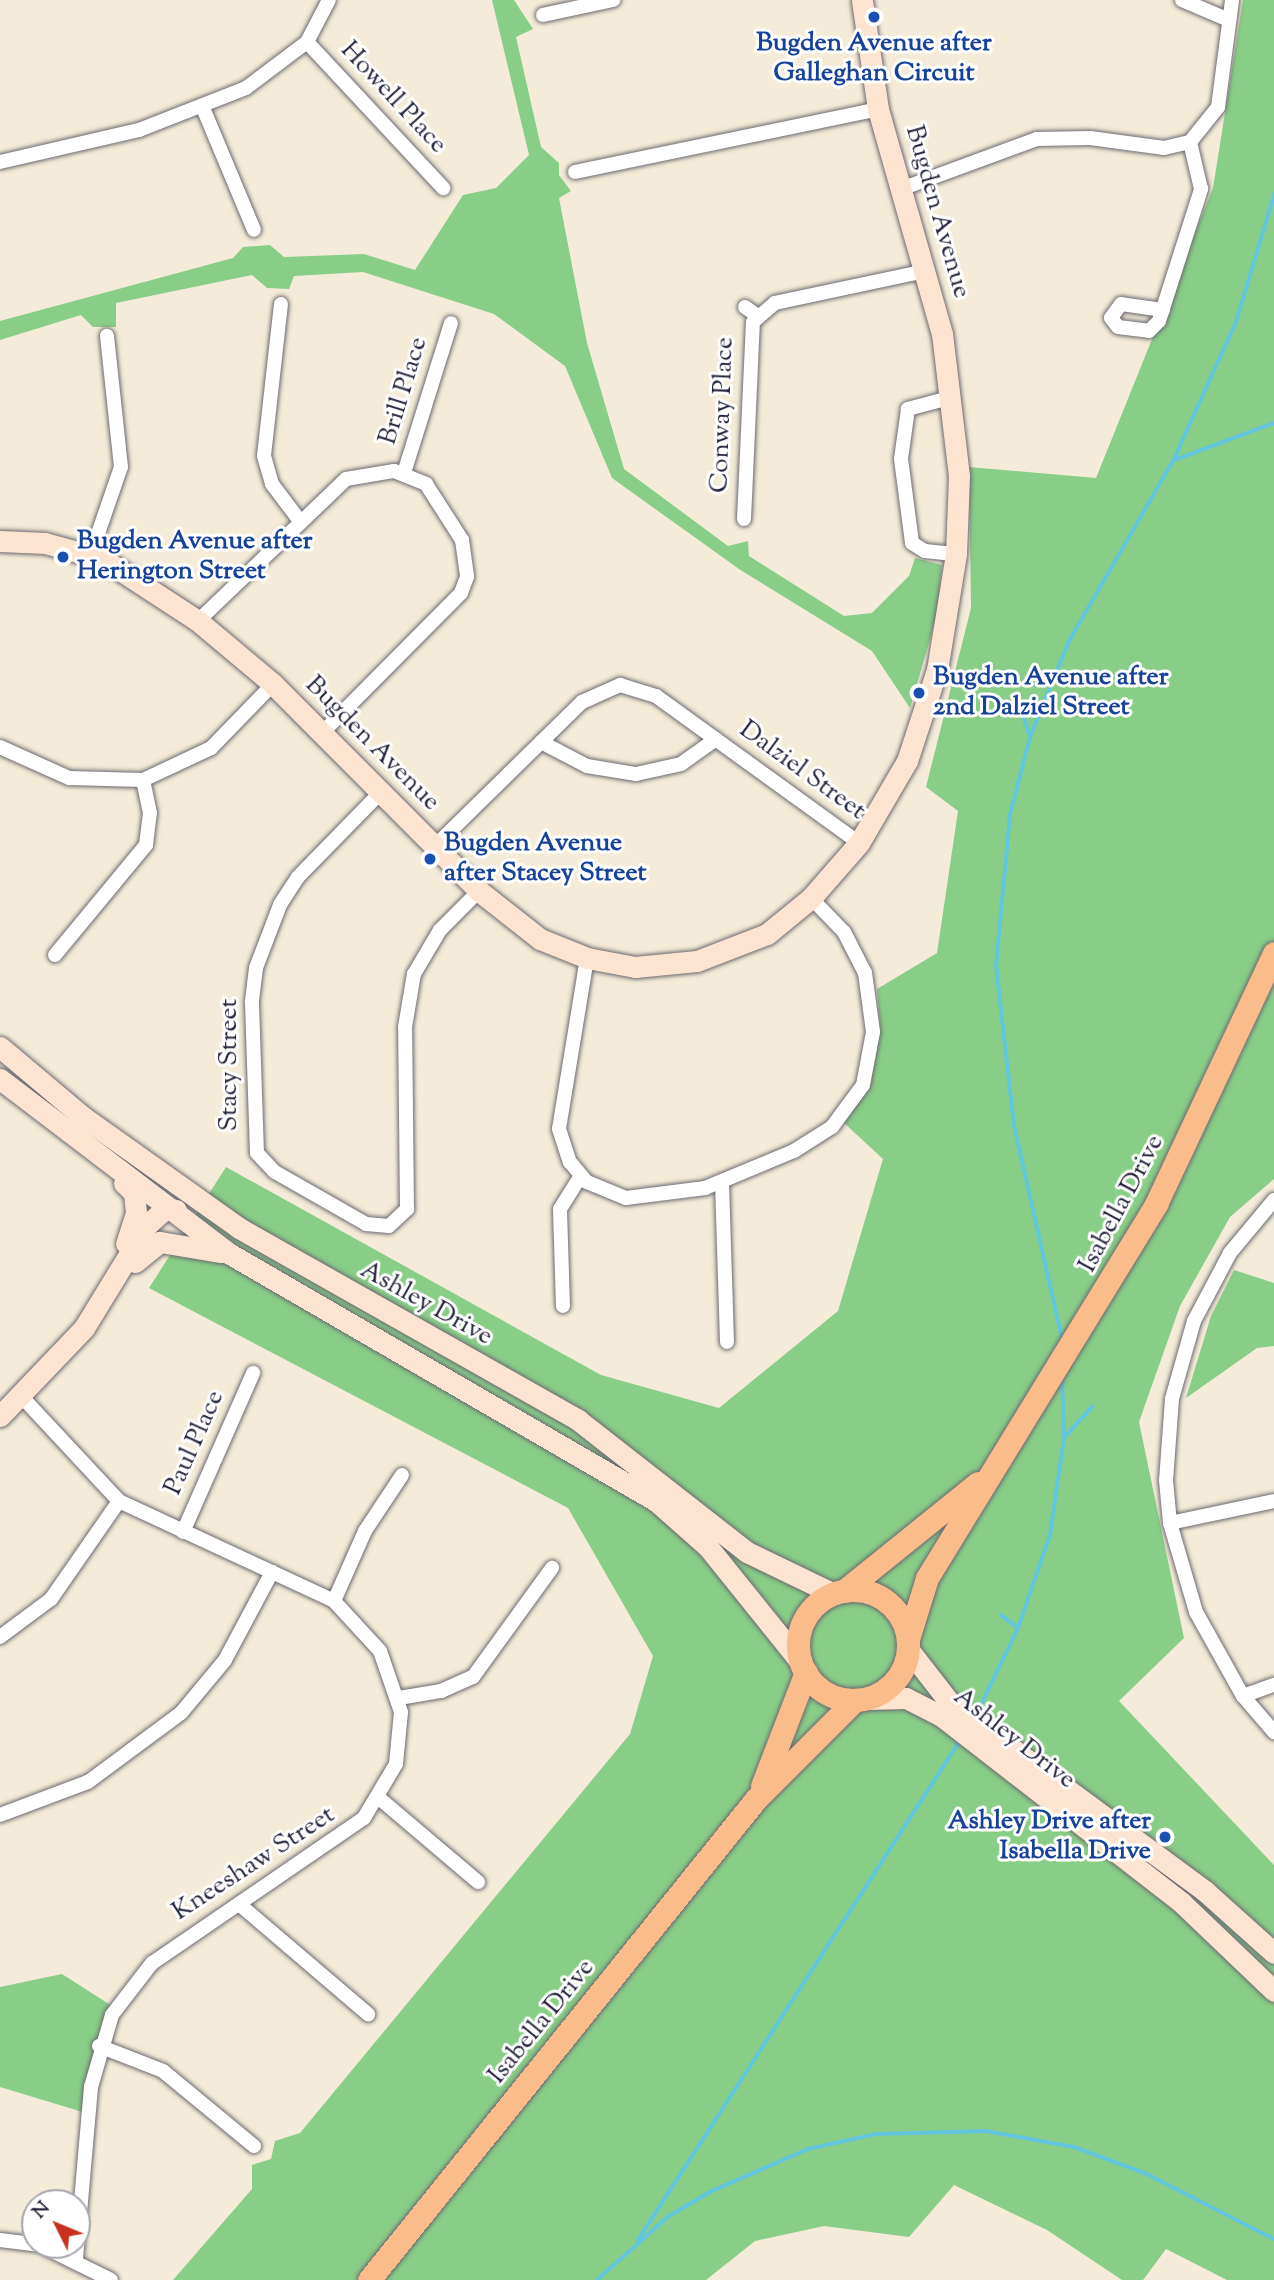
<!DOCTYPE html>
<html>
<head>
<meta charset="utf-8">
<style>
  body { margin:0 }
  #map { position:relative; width:1274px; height:2280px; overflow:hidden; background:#f4ecd8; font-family:"Sorts Mill Goudy",serif }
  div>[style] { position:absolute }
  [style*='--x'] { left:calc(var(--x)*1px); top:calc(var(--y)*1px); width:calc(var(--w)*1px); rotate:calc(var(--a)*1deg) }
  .green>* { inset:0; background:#89ce87 }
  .stream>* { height:3.5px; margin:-1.75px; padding:0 1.75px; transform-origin:1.75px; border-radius:1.75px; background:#61c6de }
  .roads { filter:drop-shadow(0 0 2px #6c6972) drop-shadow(0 0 2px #6c6972) }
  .street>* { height:14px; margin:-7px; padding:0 7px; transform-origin:7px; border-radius:7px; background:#fff }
  .secondary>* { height:21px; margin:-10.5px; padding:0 10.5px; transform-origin:10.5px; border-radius:10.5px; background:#fde4d0 }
  .primary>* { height:23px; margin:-11.5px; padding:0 11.5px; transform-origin:11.5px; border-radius:11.5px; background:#f9bc8a }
  .primary>.ring { margin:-11.5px; padding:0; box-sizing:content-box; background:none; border:23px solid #f9bc8a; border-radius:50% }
  .dots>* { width:19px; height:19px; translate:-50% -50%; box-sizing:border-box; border:4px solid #fff; border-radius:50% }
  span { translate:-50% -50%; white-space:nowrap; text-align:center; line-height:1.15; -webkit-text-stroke:6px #fff; paint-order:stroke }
  .transit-label { font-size:26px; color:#164399; font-weight:700 }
  .left { translate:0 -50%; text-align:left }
  .right { translate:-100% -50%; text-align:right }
  .street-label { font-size:26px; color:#22223b }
  .north { position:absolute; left:21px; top:2189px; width:70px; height:70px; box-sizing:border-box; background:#fff; border:2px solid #a7a7b1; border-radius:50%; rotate:313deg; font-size:19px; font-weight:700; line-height:28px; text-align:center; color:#22223b }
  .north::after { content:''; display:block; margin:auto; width:24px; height:32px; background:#c8321e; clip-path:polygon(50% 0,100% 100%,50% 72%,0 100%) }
</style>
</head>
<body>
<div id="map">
  <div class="green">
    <div style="clip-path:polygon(492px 0,514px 0,533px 29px,516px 37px,541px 147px,559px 163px,559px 175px,571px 191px,559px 198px,587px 343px,624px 469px,728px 546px,748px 541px,749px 556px,844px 616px,872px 613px,909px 576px,915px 558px,942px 565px,937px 615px,910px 708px,872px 651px,739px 569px,612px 478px,565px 366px,494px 314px,363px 272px,294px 276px,289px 289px,267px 288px,252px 275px,116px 303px,116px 327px,93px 327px,81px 315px,0 340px,0 321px,233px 258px,243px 247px,270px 245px,284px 257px,364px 254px,415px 270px,463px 195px,496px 188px,529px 155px)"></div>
    <div style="clip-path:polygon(1243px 0,1274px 0,1274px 1179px,1230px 1217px,1180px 1306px,1139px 1422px,1184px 1638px,1119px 1701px,1274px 1865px,1274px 2280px,1227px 2280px,1166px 2249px,1143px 2280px,1122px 2280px,1047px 2230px,954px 2185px,909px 2237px,824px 2226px,755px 2241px,706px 2280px,173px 2280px,252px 2189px,252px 2165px,271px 2159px,275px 2141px,300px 2133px,630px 1734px,653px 1656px,568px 1508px,149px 1288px,226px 1167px,601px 1375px,719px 1408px,838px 1311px,883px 1159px,842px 1121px,874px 1060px,880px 1028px,877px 989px,937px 953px,958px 811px,926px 787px,971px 608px,969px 467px,1096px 478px,1213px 188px)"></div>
    <div style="clip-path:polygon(1234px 1270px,1274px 1283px,1274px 1346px,1257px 1348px,1186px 1398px,1211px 1316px)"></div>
    <div style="clip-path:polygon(62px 1974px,112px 2006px,86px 2113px,0 2087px,0 1987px)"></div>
  </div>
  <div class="stream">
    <div style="--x:1175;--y:460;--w:106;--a:-20.5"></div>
    <div style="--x:1020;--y:705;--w:33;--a:72"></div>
    <div style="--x:1062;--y:1339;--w:218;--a:-102.7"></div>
    <div style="--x:1014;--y:1126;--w:161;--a:-96.4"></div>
    <div style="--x:996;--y:966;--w:152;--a:-84.7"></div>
    <div style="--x:1010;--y:815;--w:81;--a:-75.6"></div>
    <div style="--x:1030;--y:737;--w:104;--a:-67.9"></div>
    <div style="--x:1069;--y:641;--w:208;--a:-60"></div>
    <div style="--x:1173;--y:461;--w:153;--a:-65.6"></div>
    <div style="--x:1236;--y:322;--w:133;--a:-73.3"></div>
    <div style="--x:1064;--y:1438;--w:42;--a:-47.9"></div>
    <div style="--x:1001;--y:1615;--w:21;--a:37"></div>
    <div style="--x:976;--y:1715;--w:97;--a:-64.2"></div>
    <div style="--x:1018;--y:1628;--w:98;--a:-71"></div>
    <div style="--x:1050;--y:1535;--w:98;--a:-81.8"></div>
    <div style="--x:1064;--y:1438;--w:64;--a:-91.8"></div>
    <div style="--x:638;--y:2240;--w:596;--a:-57.19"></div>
    <div style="--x:597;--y:2280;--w:96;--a:-41.6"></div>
    <div style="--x:669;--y:2216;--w:50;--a:-30.2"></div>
    <div style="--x:712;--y:2191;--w:105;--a:-23.6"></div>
    <div style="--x:808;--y:2149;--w:70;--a:-12.4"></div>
    <div style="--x:876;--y:2134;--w:110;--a:-1.6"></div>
    <div style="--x:986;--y:2131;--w:89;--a:10.3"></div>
    <div style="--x:1074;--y:2147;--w:78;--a:20.3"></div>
    <div style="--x:1147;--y:2174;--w:143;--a:27.1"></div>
  </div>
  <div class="roads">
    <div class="street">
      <div style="--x:1182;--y:0;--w:51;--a:23.1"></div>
      <div style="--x:543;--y:15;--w:72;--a:-12.1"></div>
      <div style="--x:307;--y:42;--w:200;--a:47"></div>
      <div style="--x:203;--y:108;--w:132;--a:67.3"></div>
      <div style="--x:0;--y:162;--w:143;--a:-13"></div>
      <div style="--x:139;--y:130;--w:115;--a:-21.4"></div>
      <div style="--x:246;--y:88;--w:76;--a:-37"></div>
      <div style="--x:307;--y:42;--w:47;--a:-62.4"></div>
      <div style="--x:575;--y:172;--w:309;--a:-11.7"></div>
      <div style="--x:901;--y:189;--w:145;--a:-20.2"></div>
      <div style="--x:1037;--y:139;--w:53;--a:-1.1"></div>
      <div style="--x:1090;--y:138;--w:75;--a:7.7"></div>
      <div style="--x:1164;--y:148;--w:27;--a:-13"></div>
      <div style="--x:1190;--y:142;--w:45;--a:-51.3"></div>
      <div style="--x:1218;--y:107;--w:108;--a:-82.5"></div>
      <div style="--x:281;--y:304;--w:153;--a:96.4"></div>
      <div style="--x:264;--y:456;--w:29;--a:74"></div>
      <div style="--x:272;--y:484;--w:46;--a:52.9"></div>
      <div style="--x:745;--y:307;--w:16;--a:35"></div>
      <div style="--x:1163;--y:310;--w:42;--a:-171.9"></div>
      <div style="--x:1121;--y:304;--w:17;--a:126"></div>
      <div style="--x:1111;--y:318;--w:11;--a:52"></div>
      <div style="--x:1118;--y:327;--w:31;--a:7"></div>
      <div style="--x:1149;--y:331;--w:14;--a:-45"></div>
      <div style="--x:1159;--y:321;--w:139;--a:-72.3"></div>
      <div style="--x:1201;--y:189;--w:48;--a:-103.2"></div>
      <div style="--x:953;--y:397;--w:47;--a:165.1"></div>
      <div style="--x:908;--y:409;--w:50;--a:98"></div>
      <div style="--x:901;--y:459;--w:85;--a:82.5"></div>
      <div style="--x:912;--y:543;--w:15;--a:32"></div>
      <div style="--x:925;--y:551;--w:31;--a:6"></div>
      <div style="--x:404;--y:473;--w:157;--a:-72.6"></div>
      <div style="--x:744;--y:519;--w:197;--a:-87.4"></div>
      <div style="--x:753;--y:322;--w:29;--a:-41"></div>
      <div style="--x:775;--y:303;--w:154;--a:-12"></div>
      <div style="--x:91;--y:554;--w:92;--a:-71"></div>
      <div style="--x:121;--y:467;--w:132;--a:-96.1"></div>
      <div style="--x:198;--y:621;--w:205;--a:-43.8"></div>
      <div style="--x:346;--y:479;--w:49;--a:-9.5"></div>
      <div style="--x:394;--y:471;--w:35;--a:22"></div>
      <div style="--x:426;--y:484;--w:67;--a:57.3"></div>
      <div style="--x:462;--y:540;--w:37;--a:82"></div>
      <div style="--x:467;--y:577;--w:17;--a:111"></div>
      <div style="--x:461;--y:593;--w:196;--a:134.8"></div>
      <div style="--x:541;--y:742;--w:52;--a:27.6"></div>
      <div style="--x:587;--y:766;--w:50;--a:9.3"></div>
      <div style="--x:636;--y:774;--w:46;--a:-12.5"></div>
      <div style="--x:681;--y:764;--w:43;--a:-35.5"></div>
      <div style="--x:0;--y:747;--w:76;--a:24.2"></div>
      <div style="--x:69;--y:778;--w:74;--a:1.5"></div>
      <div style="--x:143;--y:780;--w:75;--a:-25.2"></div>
      <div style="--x:211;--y:748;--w:89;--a:-45.9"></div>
      <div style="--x:381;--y:792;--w:119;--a:134.3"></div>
      <div style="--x:298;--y:877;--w:33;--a:123"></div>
      <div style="--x:280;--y:905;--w:67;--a:110.9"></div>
      <div style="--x:256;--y:968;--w:35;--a:97"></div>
      <div style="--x:252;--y:1003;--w:150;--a:88.1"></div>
      <div style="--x:257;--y:1153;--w:26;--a:47"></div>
      <div style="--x:275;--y:1172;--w:105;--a:29.7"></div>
      <div style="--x:366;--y:1224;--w:23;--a:5"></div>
      <div style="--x:389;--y:1226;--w:25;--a:-43"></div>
      <div style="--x:407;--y:1209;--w:182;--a:-90.6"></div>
      <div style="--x:405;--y:1027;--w:54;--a:-80.4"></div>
      <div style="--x:414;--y:974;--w:51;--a:-59.4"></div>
      <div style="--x:440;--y:930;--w:55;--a:-45"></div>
      <div style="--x:435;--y:846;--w:206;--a:-44.4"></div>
      <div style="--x:582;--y:702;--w:42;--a:-24.1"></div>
      <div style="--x:620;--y:685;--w:38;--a:17"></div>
      <div style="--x:656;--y:696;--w:251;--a:35.9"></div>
      <div style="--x:55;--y:955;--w:143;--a:-50.4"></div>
      <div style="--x:146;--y:845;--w:32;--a:-83"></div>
      <div style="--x:150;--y:813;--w:34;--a:-102"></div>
      <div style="--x:587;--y:958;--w:173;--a:99.3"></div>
      <div style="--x:559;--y:1129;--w:35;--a:72"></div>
      <div style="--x:570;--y:1162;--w:26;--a:50"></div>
      <div style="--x:587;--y:1182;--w:42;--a:22.3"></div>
      <div style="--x:626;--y:1198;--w:80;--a:-7.2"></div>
      <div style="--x:705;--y:1188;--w:96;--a:-22.6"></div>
      <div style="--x:794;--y:1151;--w:45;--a:-32.3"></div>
      <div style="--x:832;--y:1127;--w:52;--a:-53.6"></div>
      <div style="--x:863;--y:1085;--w:54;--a:-79.3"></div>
      <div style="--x:873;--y:1032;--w:60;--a:-97.7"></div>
      <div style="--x:865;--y:973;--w:46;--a:-117.1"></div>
      <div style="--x:844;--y:932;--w:47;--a:-134.1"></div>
      <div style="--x:722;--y:1183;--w:159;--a:88.2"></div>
      <div style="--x:1274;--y:1200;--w:69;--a:129.7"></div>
      <div style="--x:1230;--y:1253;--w:77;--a:117.9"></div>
      <div style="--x:1194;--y:1321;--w:81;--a:105.8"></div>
      <div style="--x:1172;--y:1399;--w:81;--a:94.2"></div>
      <div style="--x:1166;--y:1480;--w:43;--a:84.7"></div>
      <div style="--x:1170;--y:1523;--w:93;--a:73.7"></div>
      <div style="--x:1196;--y:1612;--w:96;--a:60.8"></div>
      <div style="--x:1243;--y:1696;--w:48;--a:49.3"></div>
      <div style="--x:563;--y:1306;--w:97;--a:-91.8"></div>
      <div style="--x:560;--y:1209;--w:39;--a:-58"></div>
      <div style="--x:22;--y:1397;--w:142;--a:47"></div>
      <div style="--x:119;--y:1501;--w:237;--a:24.9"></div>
      <div style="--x:334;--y:1601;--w:68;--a:47.4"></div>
      <div style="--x:380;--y:1651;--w:65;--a:71"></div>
      <div style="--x:401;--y:1712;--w:52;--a:95.5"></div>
      <div style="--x:396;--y:1764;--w:63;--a:120.7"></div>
      <div style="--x:364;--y:1818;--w:257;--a:145.6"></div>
      <div style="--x:152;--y:1963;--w:66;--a:127.6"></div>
      <div style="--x:112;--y:2015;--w:75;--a:106.3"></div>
      <div style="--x:91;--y:2087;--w:172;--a:95"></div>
      <div style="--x:1170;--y:1523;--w:106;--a:-11.9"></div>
      <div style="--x:183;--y:1532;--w:174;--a:-66.2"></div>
      <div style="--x:334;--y:1601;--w:77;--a:-66.1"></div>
      <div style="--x:365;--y:1531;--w:67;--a:-56.5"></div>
      <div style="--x:0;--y:1637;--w:64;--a:-36.7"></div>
      <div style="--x:51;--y:1599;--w:119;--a:-55.2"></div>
      <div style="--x:1243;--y:1696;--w:33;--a:-20"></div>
      <div style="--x:399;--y:1698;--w:43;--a:-9.5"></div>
      <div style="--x:441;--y:1691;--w:35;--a:-24"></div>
      <div style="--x:473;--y:1677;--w:135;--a:-54.1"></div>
      <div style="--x:379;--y:1798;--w:130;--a:40.3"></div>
      <div style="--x:0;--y:1815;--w:94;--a:-20.6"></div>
      <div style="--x:88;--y:1782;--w:116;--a:-36.6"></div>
      <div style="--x:181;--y:1713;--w:69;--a:-50.3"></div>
      <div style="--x:225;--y:1660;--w:100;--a:-61.9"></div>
      <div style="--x:239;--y:1904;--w:170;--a:40.5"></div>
      <div style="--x:99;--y:2046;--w:69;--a:21.3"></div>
      <div style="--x:163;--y:2071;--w:118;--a:39.5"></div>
      <div style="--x:0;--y:2240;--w:35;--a:7"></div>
      <div style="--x:40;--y:2245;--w:79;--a:26.2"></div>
    </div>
    <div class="secondary">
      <div style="--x:0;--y:541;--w:45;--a:2.5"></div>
      <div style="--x:45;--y:543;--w:60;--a:15.4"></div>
      <div style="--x:103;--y:559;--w:113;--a:33.1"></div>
      <div style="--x:198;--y:621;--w:98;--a:40"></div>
      <div style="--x:273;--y:684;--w:292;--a:45.1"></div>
      <div style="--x:479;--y:891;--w:78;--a:38.2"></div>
      <div style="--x:540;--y:939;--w:51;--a:22"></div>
      <div style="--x:587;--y:958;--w:49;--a:10.6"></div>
      <div style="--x:635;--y:967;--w:62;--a:-5.5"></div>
      <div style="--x:697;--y:961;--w:75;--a:-21.1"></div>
      <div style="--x:767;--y:934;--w:57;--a:-39.3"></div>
      <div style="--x:811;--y:898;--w:73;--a:-48.9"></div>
      <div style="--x:859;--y:843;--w:95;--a:-59.7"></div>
      <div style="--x:907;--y:761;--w:96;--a:-71.8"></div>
      <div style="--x:937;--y:670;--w:118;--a:-80.7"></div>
      <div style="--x:956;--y:554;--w:78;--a:-87.8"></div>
      <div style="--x:959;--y:476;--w:143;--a:-96.8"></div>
      <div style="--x:942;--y:334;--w:234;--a:-105.9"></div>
      <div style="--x:878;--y:109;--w:110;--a:-98.4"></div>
      <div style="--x:0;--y:1047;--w:109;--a:40.1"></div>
      <div style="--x:83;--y:1117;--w:191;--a:35.4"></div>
      <div style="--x:239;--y:1228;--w:390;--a:29.5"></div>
      <div style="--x:578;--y:1420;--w:214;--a:38"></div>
      <div style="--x:747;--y:1552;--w:97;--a:25.8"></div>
      <div style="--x:0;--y:1079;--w:289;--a:37.3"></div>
      <div style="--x:230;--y:1254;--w:492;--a:30.1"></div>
      <div style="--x:656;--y:1501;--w:69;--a:41.5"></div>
      <div style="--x:708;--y:1547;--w:150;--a:51.2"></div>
      <div style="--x:124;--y:1183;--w:14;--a:45"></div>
      <div style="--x:134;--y:1193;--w:20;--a:84"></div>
      <div style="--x:136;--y:1213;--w:32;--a:108"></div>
      <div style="--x:135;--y:1262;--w:32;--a:-39"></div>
      <div style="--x:160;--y:1242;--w:62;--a:9.3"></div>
      <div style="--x:0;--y:1416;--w:122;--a:-46.3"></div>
      <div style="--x:84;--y:1328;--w:121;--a:-58.5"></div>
      <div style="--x:147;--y:1225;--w:24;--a:-42"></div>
      <div style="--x:165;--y:1209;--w:11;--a:5"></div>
      <div style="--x:908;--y:1649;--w:68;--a:52.1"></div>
      <div style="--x:950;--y:1703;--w:318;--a:36.4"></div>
      <div style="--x:1206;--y:1892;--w:91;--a:41.9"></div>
      <div style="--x:866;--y:1699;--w:40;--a:-1.4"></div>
      <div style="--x:906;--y:1698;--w:38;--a:27"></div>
      <div style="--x:940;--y:1715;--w:306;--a:37.8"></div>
      <div style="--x:1182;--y:1903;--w:127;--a:43.7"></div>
    </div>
    <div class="primary">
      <div class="ring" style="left:798px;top:1590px;width:87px;height:87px"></div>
      <div style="--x:844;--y:1591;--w:172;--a:-38.9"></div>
      <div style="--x:908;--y:1639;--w:64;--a:-72.7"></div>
      <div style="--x:927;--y:1578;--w:439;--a:-58.5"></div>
      <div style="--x:1156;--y:1204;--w:277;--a:-64.8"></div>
      <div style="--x:762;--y:1786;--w:122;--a:-68.9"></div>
      <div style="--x:369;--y:2280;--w:617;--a:-51.18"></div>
      <div style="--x:756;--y:1799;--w:140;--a:-45"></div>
    </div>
  </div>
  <div class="dots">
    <div style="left:874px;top:17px;background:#1a4fb4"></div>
    <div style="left:63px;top:557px;background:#1a4fb4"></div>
    <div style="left:919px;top:693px;background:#1a4fb4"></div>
    <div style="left:430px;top:859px;background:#1a4fb4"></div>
    <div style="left:1165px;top:1837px;background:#1a4fb4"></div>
  </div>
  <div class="transit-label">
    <span style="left:874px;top:59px">Bugden Avenue after<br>Galleghan Circuit</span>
    <span class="left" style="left:77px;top:557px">Bugden Avenue after<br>Herington Street</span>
    <span class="left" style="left:933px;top:693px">Bugden Avenue after<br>2nd Dalziel Street</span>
    <span class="left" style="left:444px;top:859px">Bugden Avenue<br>after Stacey Street</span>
    <span class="right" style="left:1151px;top:1837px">Ashley Drive after<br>Isabella Drive</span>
  </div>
  <div class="street-label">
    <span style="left:393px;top:98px;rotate:47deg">Howell Place</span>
    <span style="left:937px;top:212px;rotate:74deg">Bugden Avenue</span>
    <span style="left:404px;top:391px;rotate:-73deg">Brill Place</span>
    <span style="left:723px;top:415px;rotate:-88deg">Conway Place</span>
    <span style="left:372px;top:744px;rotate:45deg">Bugden Avenue</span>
    <span style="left:802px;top:771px;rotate:36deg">Dalziel Street</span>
    <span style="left:230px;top:1065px;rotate:-90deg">Stacy Street</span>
    <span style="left:1122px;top:1204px;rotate:-62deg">Isabella Drive</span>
    <span style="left:426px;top:1304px;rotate:29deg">Ashley Drive</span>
    <span style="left:195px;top:1443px;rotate:-66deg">Paul Place</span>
    <span style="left:1014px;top:1739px;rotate:38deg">Ashley Drive</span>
    <span style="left:254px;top:1864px;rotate:-33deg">Kneeshaw Street</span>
    <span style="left:542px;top:2022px;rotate:-51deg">Isabella Drive</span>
  </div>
  <div class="north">N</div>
</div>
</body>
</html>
